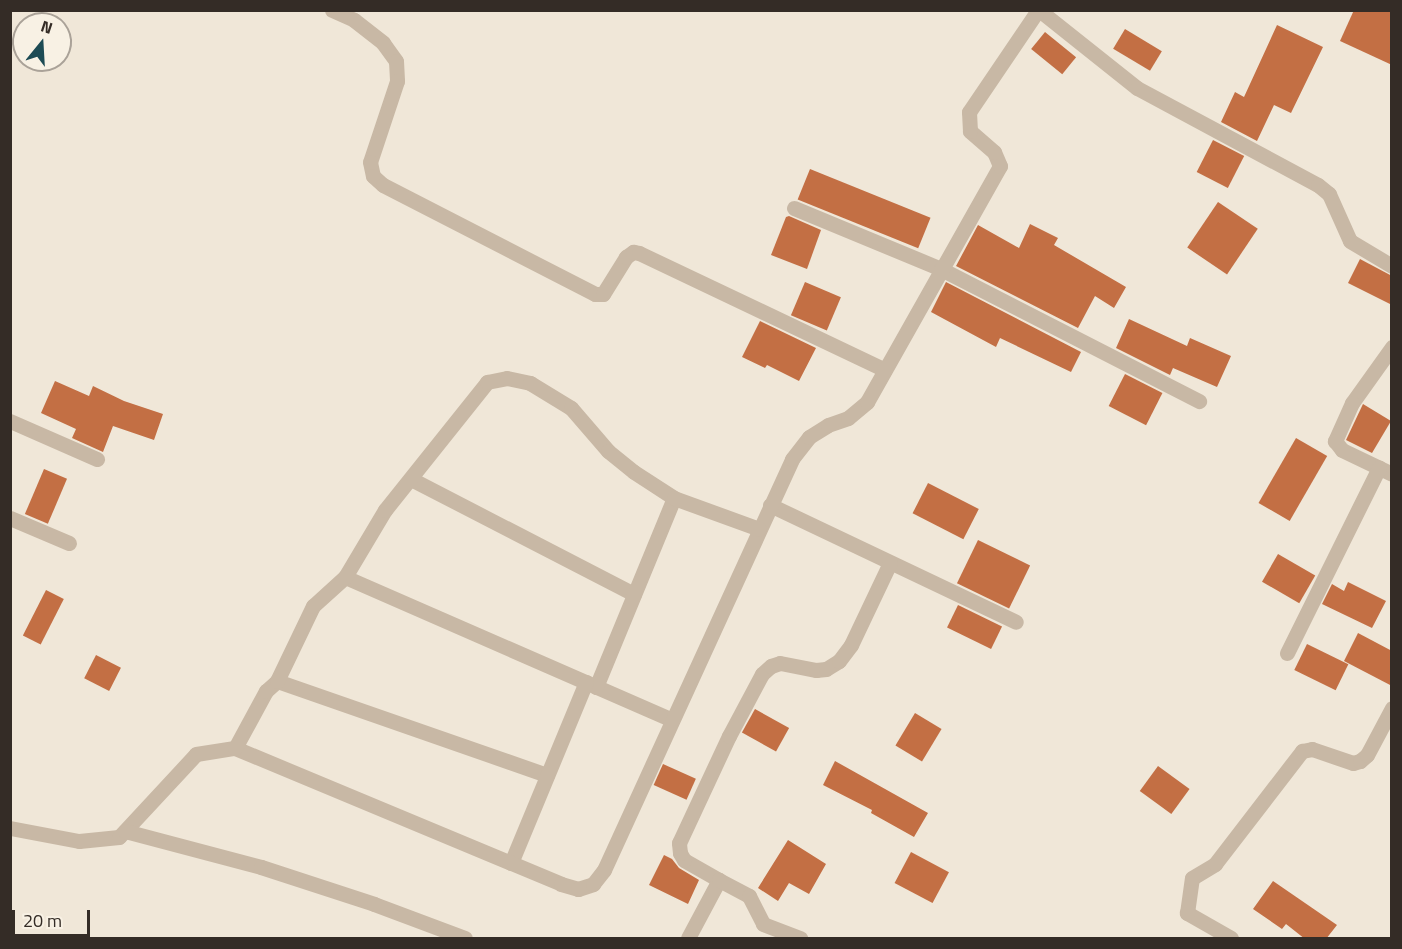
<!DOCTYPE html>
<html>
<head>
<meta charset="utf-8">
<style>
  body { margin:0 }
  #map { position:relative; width:1402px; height:949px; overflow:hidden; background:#f0e7d8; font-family:"Titillium Web",sans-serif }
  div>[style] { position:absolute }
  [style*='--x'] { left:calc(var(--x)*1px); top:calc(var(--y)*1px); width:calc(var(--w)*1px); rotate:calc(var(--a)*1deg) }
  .building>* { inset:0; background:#c36f44; transform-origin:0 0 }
  .lane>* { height:15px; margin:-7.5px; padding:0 7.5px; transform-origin:7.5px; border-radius:7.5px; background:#c8b8a5 }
  .street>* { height:15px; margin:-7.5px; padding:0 7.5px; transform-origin:7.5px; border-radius:7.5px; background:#c8b8a5 }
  span { translate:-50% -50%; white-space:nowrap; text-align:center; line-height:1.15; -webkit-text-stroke:5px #f8f1e4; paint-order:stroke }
  .frame { position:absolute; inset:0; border:12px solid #342c26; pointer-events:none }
  .north { position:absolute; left:12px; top:12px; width:60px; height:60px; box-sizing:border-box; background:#f8f1e4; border:2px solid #aaa298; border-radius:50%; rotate:18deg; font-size:16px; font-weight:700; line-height:24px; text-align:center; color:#342c26 }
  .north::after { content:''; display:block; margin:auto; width:21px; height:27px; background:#1d4b54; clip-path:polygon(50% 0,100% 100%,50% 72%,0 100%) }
  .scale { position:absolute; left:12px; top:910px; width:78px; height:27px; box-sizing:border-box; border:3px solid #342c26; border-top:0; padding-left:8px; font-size:18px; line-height:21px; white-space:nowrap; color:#342c26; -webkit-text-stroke:4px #f8f1e4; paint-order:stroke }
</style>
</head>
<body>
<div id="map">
  <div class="building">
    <div style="clip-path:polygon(1354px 10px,1392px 10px,1392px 65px,1340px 41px)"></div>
    <div style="clip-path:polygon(1277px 25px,1323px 47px,1291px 113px,1274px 105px,1257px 141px,1221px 122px,1235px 92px,1244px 97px)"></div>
    <div style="left:1125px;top:29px;width:43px;height:23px;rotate:31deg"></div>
    <div style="left:1045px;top:32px;width:40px;height:22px;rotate:39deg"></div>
    <div style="left:1213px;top:140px;width:35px;height:36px;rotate:27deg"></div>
    <div style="left:810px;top:169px;width:130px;height:33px;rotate:22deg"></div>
    <div style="left:1218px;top:202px;width:48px;height:55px;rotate:34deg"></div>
    <div style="clip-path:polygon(789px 216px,821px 230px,807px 269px,771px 255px,786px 217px)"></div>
    <div style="clip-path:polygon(1030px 224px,1058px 238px,1054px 245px,1126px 287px,1114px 308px,1095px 296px,1078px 328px,956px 266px,978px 225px,1019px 248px)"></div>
    <div style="clip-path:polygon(1360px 259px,1392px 276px,1392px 305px,1348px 283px)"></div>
    <div style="left:805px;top:282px;width:39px;height:36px;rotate:23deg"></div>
    <div style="clip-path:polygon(946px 282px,1081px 352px,1071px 372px,1000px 338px,996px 347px,931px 312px)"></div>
    <div style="clip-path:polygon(1129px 319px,1187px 346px,1190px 338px,1231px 356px,1217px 387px,1173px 368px,1170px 375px,1116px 348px)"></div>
    <div style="clip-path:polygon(760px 321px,816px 348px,799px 381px,767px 365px,765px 368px,742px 357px)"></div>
    <div style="left:1125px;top:374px;width:42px;height:36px;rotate:27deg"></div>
    <div style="clip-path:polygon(55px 381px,89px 396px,93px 386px,124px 401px,163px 414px,154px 440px,113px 426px,103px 452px,72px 438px,76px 429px,41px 413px)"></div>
    <div style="clip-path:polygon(1363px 404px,1391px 421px,1372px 453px,1346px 440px)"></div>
    <div style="left:1296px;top:438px;width:36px;height:75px;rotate:30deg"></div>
    <div style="left:44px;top:469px;width:25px;height:49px;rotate:23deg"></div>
    <div style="left:928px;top:483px;width:57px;height:34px;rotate:27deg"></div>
    <div style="left:978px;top:540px;width:58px;height:48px;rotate:26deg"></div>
    <div style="left:1278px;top:554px;width:43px;height:32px;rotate:30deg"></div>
    <div style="clip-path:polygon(1348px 582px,1386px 601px,1372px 628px,1322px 604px,1332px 584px,1344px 591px)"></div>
    <div style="left:46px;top:590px;width:20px;height:51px;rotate:27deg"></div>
    <div style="left:958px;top:605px;width:49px;height:25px;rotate:26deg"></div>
    <div style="clip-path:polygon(1358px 633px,1392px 651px,1392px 686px,1344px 661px)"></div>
    <div style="left:1307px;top:644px;width:46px;height:29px;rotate:26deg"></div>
    <div style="left:96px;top:655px;width:28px;height:26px;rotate:27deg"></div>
    <div style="left:755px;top:709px;width:39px;height:27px;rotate:29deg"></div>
    <div style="left:915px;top:713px;width:31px;height:38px;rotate:31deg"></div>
    <div style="clip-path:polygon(835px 761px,928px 813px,914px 837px,871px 813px,872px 810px,823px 785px)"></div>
    <div style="left:663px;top:764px;width:36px;height:23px;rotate:24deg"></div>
    <div style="left:1158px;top:766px;width:39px;height:31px;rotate:36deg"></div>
    <div style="clip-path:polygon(788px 840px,826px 864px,809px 894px,789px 883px,778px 901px,758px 888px)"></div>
    <div style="left:911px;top:852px;width:43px;height:35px;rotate:28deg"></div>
    <div style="clip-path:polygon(664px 855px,672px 859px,679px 868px,699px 880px,688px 904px,649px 885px)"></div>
    <div style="clip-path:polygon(1273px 881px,1337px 925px,1326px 939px,1305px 939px,1286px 924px,1282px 929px,1253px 909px)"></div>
  </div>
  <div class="lane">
    <div style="--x:411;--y:479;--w:251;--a:27.3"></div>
    <div style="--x:345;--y:577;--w:357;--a:23.6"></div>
    <div style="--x:277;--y:681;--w:286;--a:19.2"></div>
    <div style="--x:596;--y:687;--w:204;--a:-67.6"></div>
    <div style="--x:511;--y:863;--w:196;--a:-67.5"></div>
  </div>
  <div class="street">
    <div style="--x:332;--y:10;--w:24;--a:24"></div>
    <div style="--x:354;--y:20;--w:37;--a:38"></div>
    <div style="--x:383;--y:43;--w:22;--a:54"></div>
    <div style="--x:396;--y:61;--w:20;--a:87"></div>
    <div style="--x:397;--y:81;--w:85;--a:108.4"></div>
    <div style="--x:370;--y:162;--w:14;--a:78"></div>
    <div style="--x:373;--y:176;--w:13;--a:42"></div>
    <div style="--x:383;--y:185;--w:238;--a:27.2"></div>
    <div style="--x:595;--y:294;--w:8;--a:0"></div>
    <div style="--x:603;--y:294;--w:44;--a:-58.1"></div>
    <div style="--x:626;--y:257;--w:9;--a:-36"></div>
    <div style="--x:633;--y:252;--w:6;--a:9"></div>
    <div style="--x:639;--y:253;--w:272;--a:25.4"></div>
    <div style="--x:1039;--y:10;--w:125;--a:38.5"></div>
    <div style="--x:1137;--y:88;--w:205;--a:28.2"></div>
    <div style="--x:1318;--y:185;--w:14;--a:39"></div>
    <div style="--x:1329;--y:194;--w:51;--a:65.9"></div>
    <div style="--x:1350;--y:241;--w:49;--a:30.8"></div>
    <div style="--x:794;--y:208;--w:159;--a:22.5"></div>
    <div style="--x:941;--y:269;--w:290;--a:27.1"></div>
    <div style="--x:1392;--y:347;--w:69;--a:125.5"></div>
    <div style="--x:1352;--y:403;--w:42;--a:114.1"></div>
    <div style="--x:1335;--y:441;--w:11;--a:52"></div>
    <div style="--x:1342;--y:450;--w:55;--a:25.6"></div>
    <div style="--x:10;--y:421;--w:95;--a:23.6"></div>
    <div style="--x:770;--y:505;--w:272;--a:25.4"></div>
    <div style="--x:10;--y:518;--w:64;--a:23"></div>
    <div style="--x:1287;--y:653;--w:207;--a:-63.6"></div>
    <div style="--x:235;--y:748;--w:353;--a:22.6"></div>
    <div style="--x:561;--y:884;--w:18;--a:16"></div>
    <div style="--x:578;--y:889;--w:16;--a:-18"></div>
    <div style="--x:593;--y:884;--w:18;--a:-52"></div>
    <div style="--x:604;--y:870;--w:452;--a:-65.4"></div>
    <div style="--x:792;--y:459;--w:28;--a:-52"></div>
    <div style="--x:809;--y:437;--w:22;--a:-32"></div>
    <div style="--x:828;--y:425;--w:21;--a:-19"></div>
    <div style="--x:848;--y:418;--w:25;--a:-40"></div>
    <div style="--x:867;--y:402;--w:271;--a:-60.6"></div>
    <div style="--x:1000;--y:166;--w:15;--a:-113"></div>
    <div style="--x:994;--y:152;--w:32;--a:-139"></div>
    <div style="--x:970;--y:131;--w:19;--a:-93"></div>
    <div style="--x:969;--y:112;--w:123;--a:-55.9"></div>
    <div style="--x:10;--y:828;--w:70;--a:10.7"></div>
    <div style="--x:79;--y:841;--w:40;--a:-5.7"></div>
    <div style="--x:119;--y:837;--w:113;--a:-47.1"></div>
    <div style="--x:196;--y:754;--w:39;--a:-9"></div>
    <div style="--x:235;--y:748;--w:65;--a:-61.5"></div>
    <div style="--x:266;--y:691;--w:15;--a:-42"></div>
    <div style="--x:277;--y:681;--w:83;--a:-64.4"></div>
    <div style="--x:313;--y:606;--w:43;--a:-42.2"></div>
    <div style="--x:345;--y:577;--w:78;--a:-59.2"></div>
    <div style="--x:385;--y:510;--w:164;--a:-51.4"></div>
    <div style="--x:487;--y:382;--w:20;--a:-11"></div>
    <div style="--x:507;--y:378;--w:24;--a:12"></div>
    <div style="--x:530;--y:383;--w:48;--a:31.4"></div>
    <div style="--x:571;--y:408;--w:57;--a:49.3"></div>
    <div style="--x:608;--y:451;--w:33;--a:39"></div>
    <div style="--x:634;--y:472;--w:48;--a:33"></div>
    <div style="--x:674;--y:498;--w:90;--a:20"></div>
    <div style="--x:125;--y:831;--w:141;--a:14.8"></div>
    <div style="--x:261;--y:867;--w:119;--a:18.1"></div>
    <div style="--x:374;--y:904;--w:97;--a:20.5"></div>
    <div style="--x:719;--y:880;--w:40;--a:-150.3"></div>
    <div style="--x:684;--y:860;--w:8;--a:-120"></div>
    <div style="--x:680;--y:853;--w:10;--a:-96"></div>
    <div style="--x:679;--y:843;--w:118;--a:-65"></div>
    <div style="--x:729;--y:736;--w:70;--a:-62"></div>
    <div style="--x:762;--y:674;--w:12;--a:-42"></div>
    <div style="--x:771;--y:666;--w:9;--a:-18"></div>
    <div style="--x:780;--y:663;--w:37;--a:11"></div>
    <div style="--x:816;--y:670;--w:10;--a:-6"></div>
    <div style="--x:826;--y:669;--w:15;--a:-32"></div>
    <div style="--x:839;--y:661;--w:20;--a:-53"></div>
    <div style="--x:851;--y:645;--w:91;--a:-64.6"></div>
    <div style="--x:688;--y:938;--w:66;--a:-61.9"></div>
    <div style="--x:719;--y:880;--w:34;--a:28"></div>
    <div style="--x:749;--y:896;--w:31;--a:63"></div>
    <div style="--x:763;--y:924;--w:40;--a:21"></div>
    <div style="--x:1231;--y:938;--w:51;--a:-150.4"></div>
    <div style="--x:1187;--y:913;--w:35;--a:-82"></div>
    <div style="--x:1192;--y:878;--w:27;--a:-31"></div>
    <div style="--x:1215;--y:864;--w:143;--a:-52.4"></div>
    <div style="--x:1302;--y:751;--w:10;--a:-11"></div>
    <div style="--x:1312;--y:749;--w:43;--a:18.9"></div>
    <div style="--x:1353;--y:763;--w:7;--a:-16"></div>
    <div style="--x:1360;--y:761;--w:9;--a:-41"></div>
    <div style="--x:1367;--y:755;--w:53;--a:-62"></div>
  </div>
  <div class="frame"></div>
  <div class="north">N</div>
  <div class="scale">20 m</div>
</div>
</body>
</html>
